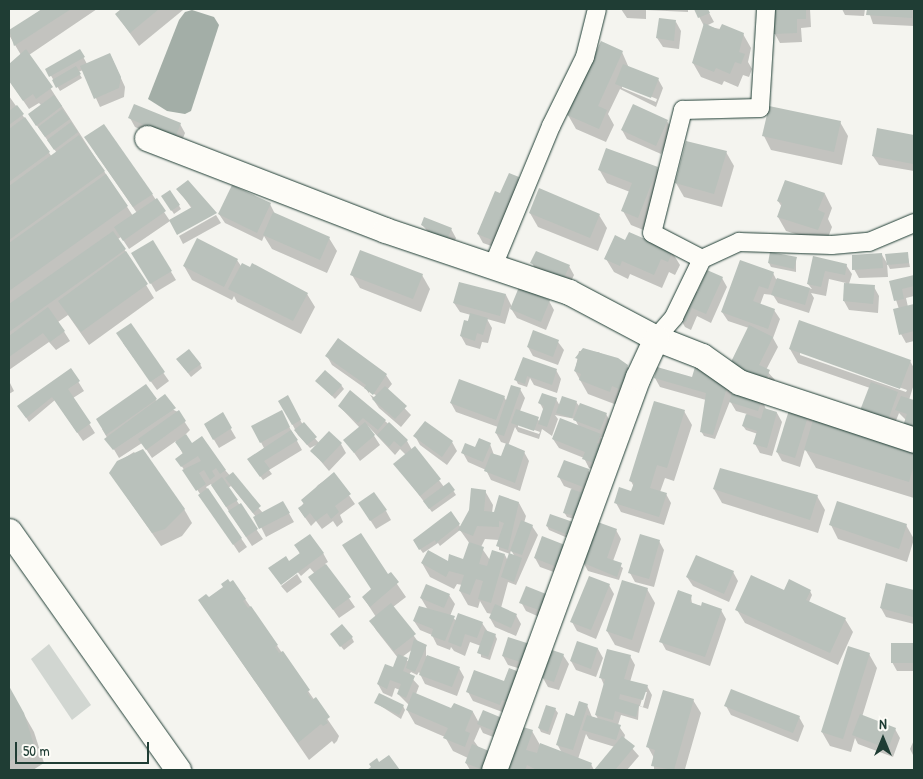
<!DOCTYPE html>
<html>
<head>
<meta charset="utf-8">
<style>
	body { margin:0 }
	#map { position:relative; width:923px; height:779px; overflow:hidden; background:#f4f4ef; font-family:"Patrick Hand",sans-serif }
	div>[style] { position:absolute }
	.green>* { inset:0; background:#d1d6d1 }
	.water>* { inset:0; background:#a3aea7 }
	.shadow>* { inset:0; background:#0003 }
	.building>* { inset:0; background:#b9c1bb }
	.roads { filter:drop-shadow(0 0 1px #1f3d34) drop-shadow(0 0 1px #1f3d34) }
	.street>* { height:18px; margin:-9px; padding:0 9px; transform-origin:9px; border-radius:9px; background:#fdfcf7 }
	.secondary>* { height:25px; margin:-12.5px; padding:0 12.5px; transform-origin:12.5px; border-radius:12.5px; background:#fdfcf7 }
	span { translate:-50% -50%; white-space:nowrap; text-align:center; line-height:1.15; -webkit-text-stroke:4.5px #fdfcf7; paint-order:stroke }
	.frame { position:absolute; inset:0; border:10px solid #1f3d34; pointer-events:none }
	.north { position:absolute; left:858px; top:714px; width:50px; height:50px; -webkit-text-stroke:4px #fdfcf7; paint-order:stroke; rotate:0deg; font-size:14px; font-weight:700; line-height:20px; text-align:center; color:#1f3d34 }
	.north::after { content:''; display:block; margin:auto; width:18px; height:22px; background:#1f3d34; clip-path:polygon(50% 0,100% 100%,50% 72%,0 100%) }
	.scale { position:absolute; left:15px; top:742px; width:134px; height:22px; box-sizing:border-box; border:2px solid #1f3d34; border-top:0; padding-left:6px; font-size:15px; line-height:18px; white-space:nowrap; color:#1f3d34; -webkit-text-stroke:4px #fdfcf7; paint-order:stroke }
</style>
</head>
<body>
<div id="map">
	<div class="green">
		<div style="clip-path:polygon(49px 644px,91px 705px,72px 720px,31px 659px)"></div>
	</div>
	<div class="water">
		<div style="clip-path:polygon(192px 10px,214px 17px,219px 25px,191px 111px,185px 114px,167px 111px,148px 99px,179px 20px,185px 12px)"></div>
	</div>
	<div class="shadow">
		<div style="clip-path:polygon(42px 9px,97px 9px,29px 55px,133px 216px,137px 213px,94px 151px,152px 194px,170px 221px,129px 249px,121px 237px,118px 239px,154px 298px,89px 345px,68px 315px,58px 322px,70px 341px,56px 350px,49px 342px,9px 370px,9px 96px,52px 157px,57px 153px,29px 115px,42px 106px,39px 103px,29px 109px,9px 80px,9px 65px,21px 55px,9px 35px,9px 28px,11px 31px)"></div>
		<div style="clip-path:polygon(123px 9px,182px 9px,183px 10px,139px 46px,116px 14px)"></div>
		<div style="clip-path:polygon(621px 9px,688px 9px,688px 12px,646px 10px,646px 19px,627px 18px)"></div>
		<div style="clip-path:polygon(695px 9px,707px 9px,714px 22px,706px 26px,743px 34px,751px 48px,748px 62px,752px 69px,749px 77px,743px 75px,738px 87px,724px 81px,722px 85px,701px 77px,693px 63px,704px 26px)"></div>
		<div style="clip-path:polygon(774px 9px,810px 9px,811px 27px,801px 28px,802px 42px,780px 43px,775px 34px)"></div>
		<div style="clip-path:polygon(842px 9px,865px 9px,864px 16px,845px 15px)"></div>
		<div style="clip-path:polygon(868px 9px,914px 9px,914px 26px,873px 24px)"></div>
		<div style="clip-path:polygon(676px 22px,681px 31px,679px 49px,663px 47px,657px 38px)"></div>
		<div style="clip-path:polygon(80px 51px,87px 64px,110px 54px,125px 87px,124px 97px,100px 107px,83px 70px,78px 72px,82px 78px,60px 91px,47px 69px)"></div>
		<div style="clip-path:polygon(evenodd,622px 52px,629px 68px,658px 79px,663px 88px,656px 107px,620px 89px,608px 114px,614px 125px,606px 142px,576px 129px,568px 115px,622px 52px,622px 85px,657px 99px,656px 102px,622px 88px,622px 85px)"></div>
		<div style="clip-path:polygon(130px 118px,180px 124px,185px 133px,180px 146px,135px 127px)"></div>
		<div style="clip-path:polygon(667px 121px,672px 130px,661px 154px,627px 139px,622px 130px)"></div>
		<div style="clip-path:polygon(840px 122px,848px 136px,842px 165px,771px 150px,764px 136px)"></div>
		<div style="clip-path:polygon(878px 130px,914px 136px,914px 171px,879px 165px,873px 156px)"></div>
		<div style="clip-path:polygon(726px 152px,734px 166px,722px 207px,684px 197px,676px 183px)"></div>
		<div style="clip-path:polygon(657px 168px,665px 182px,646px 231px,631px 225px,623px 211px,630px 192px,607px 183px,599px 169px)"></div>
		<div style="clip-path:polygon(518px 178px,520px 182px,497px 248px,483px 243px,478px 234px)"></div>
		<div style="clip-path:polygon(178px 189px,215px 213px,192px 209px)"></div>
		<div style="clip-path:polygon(170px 191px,181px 209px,174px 214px,165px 200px)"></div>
		<div style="clip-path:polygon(825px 194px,832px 208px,828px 219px,832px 227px,826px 243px,786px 231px,778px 217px,782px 207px,778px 201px)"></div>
		<div style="clip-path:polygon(270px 204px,275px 214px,329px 238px,337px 251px,327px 273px,272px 249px,264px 236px,262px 241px,225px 223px,219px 214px)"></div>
		<div style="clip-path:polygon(530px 213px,599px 215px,607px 228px,598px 251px,538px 227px)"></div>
		<div style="clip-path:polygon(216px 215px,221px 223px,183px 244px,179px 236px)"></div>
		<div style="clip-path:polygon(422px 225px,451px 229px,456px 238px,449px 254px)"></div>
		<div style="clip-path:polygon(153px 242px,176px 280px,156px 292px,133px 253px)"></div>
		<div style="clip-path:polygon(626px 242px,672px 252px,680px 265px,675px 275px,669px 272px,662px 288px,630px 274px,628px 279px,614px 272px,606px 259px)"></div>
		<div style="clip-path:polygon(907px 253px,910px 267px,890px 269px,888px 265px)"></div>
		<div style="clip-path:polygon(882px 255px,887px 263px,888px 277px,859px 278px,854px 269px)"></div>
		<div style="clip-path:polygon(796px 258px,796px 272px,771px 267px,769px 263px)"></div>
		<div style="clip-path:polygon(814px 258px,846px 265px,852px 274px,849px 284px,874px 287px,879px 296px,878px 313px,849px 310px,844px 301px,846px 283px,829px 279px,826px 296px,811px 293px,814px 298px,809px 313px,778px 303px,773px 295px,764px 294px,760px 305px,774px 310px,780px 319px,773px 338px,778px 347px,766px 370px,775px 380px,769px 391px,763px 388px,770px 375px,761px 387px,749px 328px,728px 321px,722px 312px,773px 273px,776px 279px,812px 289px,808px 284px)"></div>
		<div style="clip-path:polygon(237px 260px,241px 266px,307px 294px,315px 307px,301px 334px,237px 302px,234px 296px,232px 300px,192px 280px,184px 266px)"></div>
		<div style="clip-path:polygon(532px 263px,569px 266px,574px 275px,569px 286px,537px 272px)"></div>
		<div style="clip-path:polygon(352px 275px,422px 275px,430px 289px,421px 312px,360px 288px)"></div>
		<div style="clip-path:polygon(914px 277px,914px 296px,906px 298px,908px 307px,914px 305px,914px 341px,906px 343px,901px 334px,899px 309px,890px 282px)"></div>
		<div style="clip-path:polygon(722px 278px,727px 287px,711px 323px,697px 316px,691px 330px,685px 327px,680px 318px,698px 294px)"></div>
		<div style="clip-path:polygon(506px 295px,512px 307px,549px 301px,554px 310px,546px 330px,517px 318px,510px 307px,505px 324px,487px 319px,492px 328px,488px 343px,482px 342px,480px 349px,466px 345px,461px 336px,471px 315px,460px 312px,454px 303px)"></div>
		<div style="clip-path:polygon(130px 325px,169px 381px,157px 390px,123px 343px)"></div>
		<div style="clip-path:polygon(evenodd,338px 340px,386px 375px,392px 384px,387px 390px,411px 415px,401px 427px,379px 408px,366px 389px,332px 365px,327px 356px,338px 340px,369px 391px,379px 397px,377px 399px,369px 394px,369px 391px)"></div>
		<div style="clip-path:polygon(558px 342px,564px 350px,558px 365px,533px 356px,528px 347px)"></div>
		<div style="clip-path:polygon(evenodd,790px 349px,910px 361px,914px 368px,914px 384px,909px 400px,914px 402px,914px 440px,906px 420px,899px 413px,892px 431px,870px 388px,798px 363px,790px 349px,800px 352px,907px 390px,906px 392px,800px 355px,800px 352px)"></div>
		<div style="clip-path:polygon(579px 351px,598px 352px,627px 366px,630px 370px,617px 405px,588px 394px,575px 371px)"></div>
		<div style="clip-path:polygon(523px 359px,556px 370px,561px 379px,557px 393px,534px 385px,530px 378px,527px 387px,518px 384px,516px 380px)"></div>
		<div style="clip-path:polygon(180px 363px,200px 364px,202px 368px,191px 377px)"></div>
		<div style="clip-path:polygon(658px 368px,762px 398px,766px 410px,777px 413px,782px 422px,772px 456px,760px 453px,755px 444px,758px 434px,746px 430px,743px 426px,747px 414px,736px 411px,730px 401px,715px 439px,704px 436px,701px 431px,706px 400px,660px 387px,655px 378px)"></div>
		<div style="clip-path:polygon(71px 370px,84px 391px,73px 398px,95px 433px,83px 441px,55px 400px,29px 422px,21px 410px)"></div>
		<div style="clip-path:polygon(9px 381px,14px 391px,9px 394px)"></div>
		<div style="clip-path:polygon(317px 381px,341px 385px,344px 389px,335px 399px)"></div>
		<div style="clip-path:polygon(146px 386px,157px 402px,178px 412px,190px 430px,185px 435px,191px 444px,225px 470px,263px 513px,283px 503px,294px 522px,266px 537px,256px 517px,231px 486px,228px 488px,263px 539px,252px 546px,211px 484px,206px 487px,247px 547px,239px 553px,177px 459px,183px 454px,176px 441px,152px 458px,142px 443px,119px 458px,102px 429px)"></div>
		<div style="clip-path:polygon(evenodd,520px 389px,525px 398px,520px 411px,540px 421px,544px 411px,540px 403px,556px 399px,560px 406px,576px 402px,580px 407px,606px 414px,611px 423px,605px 438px,601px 437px,605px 444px,599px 471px,589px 468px,584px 458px,559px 448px,553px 439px,579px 427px,575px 419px,555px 415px,558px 419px,552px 436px,542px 429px,539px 439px,518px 432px,515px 427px,508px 446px,524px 452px,529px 461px,520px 491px,491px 480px,486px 470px,468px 462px,463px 453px,490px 444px,494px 455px,502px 458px,507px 444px,501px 442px,496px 433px,498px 427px,456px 412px,451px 403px,504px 397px,507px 402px,520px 389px,518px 424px,540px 432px,539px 434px,518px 427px,518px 424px)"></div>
		<div style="clip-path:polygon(287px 397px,303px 425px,319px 443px,341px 444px,346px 453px,329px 471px,312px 451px,318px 444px,310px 448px,298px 435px,280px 401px)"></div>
		<div style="clip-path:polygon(339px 406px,385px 421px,407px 441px,412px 450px,415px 448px,444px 487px,449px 484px,456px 495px,432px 512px,395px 464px,406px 455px,400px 449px,395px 455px,367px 425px,380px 445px,360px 461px,345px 440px,360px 428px)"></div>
		<div style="clip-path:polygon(684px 411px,692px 425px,674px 481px,665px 478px,660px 492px,666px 494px,671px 503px,664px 525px,621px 512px,616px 503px,632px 493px,634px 487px,631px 481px)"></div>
		<div style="clip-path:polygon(222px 414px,236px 438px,219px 448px,205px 425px)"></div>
		<div style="clip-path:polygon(809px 414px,814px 423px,914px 451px,914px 498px,816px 468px,805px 449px,800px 467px,782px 461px,777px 452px)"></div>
		<div style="clip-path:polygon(286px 421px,302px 450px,269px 470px,272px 474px,263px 480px,251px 463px,264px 448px,253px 427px)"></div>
		<div style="clip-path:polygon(415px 436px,452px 442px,457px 451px,447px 465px,420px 445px)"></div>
		<div style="clip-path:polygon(134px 452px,184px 509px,192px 523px,182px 536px,161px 546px,110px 473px,118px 462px)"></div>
		<div style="clip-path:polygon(588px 470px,594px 479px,578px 520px,567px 517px,564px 512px,572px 489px,564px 486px,559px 477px)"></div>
		<div style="clip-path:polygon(334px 474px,355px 504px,340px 515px,343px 522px,337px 527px,333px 521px,322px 529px,316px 521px,311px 526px,299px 509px,318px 485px)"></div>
		<div style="clip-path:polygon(714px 489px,817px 496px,825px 510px,818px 533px,722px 503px)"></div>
		<div style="clip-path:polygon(evenodd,485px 491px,493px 505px,492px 513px,519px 503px,526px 516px,524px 523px,532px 526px,538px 535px,516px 585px,508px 582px,501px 608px,516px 615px,521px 624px,516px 636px,495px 627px,490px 618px,492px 614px,487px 613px,480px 601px,478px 608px,468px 605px,460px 591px,462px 585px,457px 584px,454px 589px,430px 577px,422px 563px,464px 560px,470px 544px,460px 530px,440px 546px,438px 543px,423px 553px,414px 541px,451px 513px,461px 528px,485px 491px,485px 539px,499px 540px,499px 550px,510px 554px,511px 550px,515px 557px,508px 561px,505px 555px,490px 560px,481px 547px,485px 539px)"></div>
		<div style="clip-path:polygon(386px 511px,391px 520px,376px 529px,365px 512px)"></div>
		<div style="clip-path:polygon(551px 515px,570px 539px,549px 530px,547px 526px)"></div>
		<div style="clip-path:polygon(831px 525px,906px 525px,914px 539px,907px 562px,838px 539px)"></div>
		<div style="clip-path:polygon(616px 530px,621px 539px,613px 561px,623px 568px,619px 580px,588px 571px,583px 562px)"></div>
		<div style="clip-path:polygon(543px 538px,562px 575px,540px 567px,535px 558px)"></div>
		<div style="clip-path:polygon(659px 541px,664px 550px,654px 587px,635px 582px,630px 573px)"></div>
		<div style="clip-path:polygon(296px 546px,323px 553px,328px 562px,325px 564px,355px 607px,339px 618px,310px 577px,315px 574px,310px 568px,301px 576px,289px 562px,300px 554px)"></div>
		<div style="clip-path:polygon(733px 572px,738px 581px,729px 602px,693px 586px,687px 577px)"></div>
		<div style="clip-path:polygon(297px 574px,302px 582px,287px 593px,281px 586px)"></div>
		<div style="clip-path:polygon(evenodd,390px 574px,406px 597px,393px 607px,419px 643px,426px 646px,426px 656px,459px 668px,464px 677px,457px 696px,425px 684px,419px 672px,417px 675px,411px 672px,409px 675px,419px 686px,416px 694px,452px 710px,455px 704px,473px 712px,479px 723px,483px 712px,506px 742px,483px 733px,480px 727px,474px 741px,495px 770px,470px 770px,466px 763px,468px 758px,453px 751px,445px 737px,415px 724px,407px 710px,409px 705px,398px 694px,400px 690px,395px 688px,392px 697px,383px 693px,378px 684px,394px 668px,398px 658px,376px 630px,371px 621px,376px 617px,363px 597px,390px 574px,413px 649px,409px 662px,402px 657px,413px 649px)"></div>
		<div style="clip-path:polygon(609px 585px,614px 594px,596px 639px,577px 631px,572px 622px)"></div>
		<div style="clip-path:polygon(887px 585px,914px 592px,914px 624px,886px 617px,881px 608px)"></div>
		<div style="clip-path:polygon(647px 589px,655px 603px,639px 653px,615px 645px,607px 631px)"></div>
		<div style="clip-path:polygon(810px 591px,812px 595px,809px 602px,845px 619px,853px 632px,838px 665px,745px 623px,737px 610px,787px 592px)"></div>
		<div style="clip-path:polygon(449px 595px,455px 604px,450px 616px,457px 621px,482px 623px,488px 632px,495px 635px,497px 639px,490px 660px,481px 657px,481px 646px,470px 642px,465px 656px,454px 651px,451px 647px,450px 650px,437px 645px,432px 635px,420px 630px,414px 621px,428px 610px,421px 598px)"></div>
		<div style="clip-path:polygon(545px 595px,544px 619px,526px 611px,521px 602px)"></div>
		<div style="clip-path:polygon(691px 596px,692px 604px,721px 610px,726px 619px,710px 666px,666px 650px,661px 641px)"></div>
		<div style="clip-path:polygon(245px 599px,339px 736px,337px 741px,334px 744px,332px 741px,309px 760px,199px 600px)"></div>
		<div style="clip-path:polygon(334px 638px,352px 638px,354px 642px,344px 650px)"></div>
		<div style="clip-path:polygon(509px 639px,531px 672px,508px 665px,503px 656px)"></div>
		<div style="clip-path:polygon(577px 643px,598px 649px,603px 658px,596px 677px,576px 670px,571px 661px)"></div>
		<div style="clip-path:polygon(892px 645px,914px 645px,914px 671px,897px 671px,892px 662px)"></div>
		<div style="clip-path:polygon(869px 654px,877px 668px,862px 717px,895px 729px,900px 738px,893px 757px,858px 744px,855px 738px,851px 752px,830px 746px,822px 732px)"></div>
		<div style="clip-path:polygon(563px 655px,569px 664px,559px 690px,548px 687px,543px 678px)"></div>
		<div style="clip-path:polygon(evenodd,630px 656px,635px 665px,630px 682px,647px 686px,652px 695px,648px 709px,639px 706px,638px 720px,621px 715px,618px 725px,625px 735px,624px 739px,639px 756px,627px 770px,596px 770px,615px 747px,589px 739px,586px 734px,578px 759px,591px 764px,594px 770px,508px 770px,524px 728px,532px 731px,540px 745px,562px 753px,557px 744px,575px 717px,587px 705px,592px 717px,598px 719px,596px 715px,604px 685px,601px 678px,630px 656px,644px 692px,647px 692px,643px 707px,640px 706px,644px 692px)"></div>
		<div style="clip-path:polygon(505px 683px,508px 709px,505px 713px,473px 701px,468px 692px)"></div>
		<div style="clip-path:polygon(9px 688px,34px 732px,44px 763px,33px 770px,9px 770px)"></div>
		<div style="clip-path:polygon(693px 700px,701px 713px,685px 769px,654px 770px,654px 758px,648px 747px)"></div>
		<div style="clip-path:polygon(376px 703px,403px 706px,405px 710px,401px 719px)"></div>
		<div style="clip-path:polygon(726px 706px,799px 717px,804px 726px,798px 742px,731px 715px)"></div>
		<div style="clip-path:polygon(555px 709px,558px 713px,550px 735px,541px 732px,539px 728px)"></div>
		<div style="clip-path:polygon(914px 740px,914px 757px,910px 749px)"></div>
	</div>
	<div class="building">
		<div style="clip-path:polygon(42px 9px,71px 9px,14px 46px,9px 30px)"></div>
		<div style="clip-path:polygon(121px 9px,159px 9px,130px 33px,115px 14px)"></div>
		<div style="clip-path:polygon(694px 9px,708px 9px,710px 13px,698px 18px)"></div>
		<div style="clip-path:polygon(773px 9px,806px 9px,806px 19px,797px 19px,797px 33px,774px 34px)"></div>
		<div style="clip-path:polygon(867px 9px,912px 9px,912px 18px,866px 15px)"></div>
		<div style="clip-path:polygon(659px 18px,676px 20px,674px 41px,656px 38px)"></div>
		<div style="clip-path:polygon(704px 23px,719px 30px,722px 24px,744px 33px,739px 52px,745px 54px,741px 64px,735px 62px,730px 74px,716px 68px,714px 72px,692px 63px)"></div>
		<div style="clip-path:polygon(601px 41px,623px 51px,598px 106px,607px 110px,599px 129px,567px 115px)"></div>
		<div style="clip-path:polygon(26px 49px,53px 87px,36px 99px,33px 94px,23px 101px,9px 81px,9px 64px)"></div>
		<div style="clip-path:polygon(80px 49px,85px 57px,49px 77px,45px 69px)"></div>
		<div style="clip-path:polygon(110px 53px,121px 77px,119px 88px,94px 99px,80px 66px)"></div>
		<div style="clip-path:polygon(623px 64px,659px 78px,651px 98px,615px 84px)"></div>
		<div style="clip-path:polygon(76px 66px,81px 74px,56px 88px,52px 80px)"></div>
		<div style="clip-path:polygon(54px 95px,62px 106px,36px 126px,28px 114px)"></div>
		<div style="clip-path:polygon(134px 104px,181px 123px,175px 138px,128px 118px)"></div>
		<div style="clip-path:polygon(633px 104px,668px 120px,656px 146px,621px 130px)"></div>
		<div style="clip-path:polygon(17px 105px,24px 114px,9px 125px,9px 111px)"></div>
		<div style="clip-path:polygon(769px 106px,841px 121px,834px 152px,762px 136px)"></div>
		<div style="clip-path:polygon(62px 109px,70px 119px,45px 137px,38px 127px)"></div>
		<div style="clip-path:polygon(25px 117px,50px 152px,9px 182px,9px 129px)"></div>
		<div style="clip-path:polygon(71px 122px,78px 132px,54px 150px,47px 140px)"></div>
		<div style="clip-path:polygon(104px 124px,153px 194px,133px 207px,84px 137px)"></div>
		<div style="clip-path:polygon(877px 128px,914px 135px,913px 164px,872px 156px)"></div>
		<div style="clip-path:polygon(79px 135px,105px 171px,9px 240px,9px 186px)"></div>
		<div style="clip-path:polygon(686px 141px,727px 151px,714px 194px,675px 183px)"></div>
		<div style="clip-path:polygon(606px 148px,658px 167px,638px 218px,621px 211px,632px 183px,598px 170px)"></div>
		<div style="clip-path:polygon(509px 173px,519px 177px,492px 240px,477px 234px,495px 191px,500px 193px)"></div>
		<div style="clip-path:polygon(106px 174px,128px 206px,9px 291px,9px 243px)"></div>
		<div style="clip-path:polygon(188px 180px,217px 213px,177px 235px,169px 220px,192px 207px,176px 189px)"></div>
		<div style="clip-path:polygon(785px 180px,825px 193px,818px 210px,825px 213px,818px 230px,777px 217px,782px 203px,777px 201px)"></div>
		<div style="clip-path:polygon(232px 185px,271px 203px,257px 233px,218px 214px)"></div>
		<div style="clip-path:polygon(539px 188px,600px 214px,590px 238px,529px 213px)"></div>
		<div style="clip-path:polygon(170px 190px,180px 205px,171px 211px,161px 196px)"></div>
		<div style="clip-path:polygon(157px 198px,166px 211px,123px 241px,114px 227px)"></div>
		<div style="clip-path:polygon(273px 212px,330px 237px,320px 260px,263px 235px)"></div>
		<div style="clip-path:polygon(424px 217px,452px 228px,444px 246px,426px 238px,429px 229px,421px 225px)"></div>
		<div style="clip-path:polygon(113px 231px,126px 249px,9px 332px,9px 304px)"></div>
		<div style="clip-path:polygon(629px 232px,673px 251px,668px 262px,661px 259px,654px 275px,622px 261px,620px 266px,604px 259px,615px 235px,625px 240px)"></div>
		<div style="clip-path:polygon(197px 238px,238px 259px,224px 287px,183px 266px)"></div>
		<div style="clip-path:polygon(153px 240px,172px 271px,150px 284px,131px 253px)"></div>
		<div style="clip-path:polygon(360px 250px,423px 274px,413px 299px,350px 275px)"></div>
		<div style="clip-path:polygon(126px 251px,148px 284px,81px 332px,58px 301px)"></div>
		<div style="clip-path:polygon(536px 251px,570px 265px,564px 278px,530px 263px)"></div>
		<div style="clip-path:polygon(770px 252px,797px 257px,794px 269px,768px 263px)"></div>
		<div style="clip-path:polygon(908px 252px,909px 263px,887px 265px,885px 254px)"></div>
		<div style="clip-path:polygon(882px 253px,883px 268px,852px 270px,852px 255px)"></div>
		<div style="clip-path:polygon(813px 256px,847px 264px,845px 275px,825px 271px,821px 287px,807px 284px)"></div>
		<div style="clip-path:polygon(740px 260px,774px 272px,768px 289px,759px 286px,753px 301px,775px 309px,768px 329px,721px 312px)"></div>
		<div style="clip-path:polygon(242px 263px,250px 267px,252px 263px,308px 293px,293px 321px,228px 289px)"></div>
		<div style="clip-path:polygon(707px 270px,723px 277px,706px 314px,692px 308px,686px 322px,678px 318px,691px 289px,697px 292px)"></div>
		<div style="clip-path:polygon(914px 275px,914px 286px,902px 289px,904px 299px,894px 301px,889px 281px)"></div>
		<div style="clip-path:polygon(777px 278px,810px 288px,805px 305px,771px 295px)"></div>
		<div style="clip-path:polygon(459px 282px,506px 294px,500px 316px,453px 303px)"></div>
		<div style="clip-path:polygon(844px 283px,875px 285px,873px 304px,843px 301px)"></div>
		<div style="clip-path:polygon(519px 287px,550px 300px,541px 322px,510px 309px)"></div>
		<div style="clip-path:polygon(914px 304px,914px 331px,899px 335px,893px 309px)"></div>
		<div style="clip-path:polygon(48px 307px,65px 331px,50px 342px,43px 333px,9px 357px,9px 336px)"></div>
		<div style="clip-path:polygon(470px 313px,488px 318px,483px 335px,477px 333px,475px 341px,460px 336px,464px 320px,468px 321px)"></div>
		<div style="clip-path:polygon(799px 320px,911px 360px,900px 389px,789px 349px)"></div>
		<div style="clip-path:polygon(131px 323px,165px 372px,150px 382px,116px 333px)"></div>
		<div style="clip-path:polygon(749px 325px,773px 337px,759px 365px,770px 370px,764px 383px,729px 366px)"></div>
		<div style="clip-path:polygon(533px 330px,559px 340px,553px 357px,527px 347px)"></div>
		<div style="clip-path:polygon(338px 338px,387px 374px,373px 395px,364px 388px,366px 385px,325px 356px)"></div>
		<div style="clip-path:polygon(583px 348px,618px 358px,628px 365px,627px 368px,631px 370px,619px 389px,612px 386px,610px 392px,579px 380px,581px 374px,574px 371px,578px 359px,575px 358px)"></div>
		<div style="clip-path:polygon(189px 349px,201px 364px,188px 373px,176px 359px)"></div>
		<div style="clip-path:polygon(523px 357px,557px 369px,552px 385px,527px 376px,525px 384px,514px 380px)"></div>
		<div style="clip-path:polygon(657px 367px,692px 377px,695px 367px,730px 377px,713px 435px,700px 432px,706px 393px,654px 378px)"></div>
		<div style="clip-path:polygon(71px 368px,80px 381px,68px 389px,91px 423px,77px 433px,52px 397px,26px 418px,17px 406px)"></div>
		<div style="clip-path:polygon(325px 370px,342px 385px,332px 396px,315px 381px)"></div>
		<div style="clip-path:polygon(459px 379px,505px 396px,496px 420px,450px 403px)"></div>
		<div style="clip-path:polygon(871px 382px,898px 392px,887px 423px,859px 413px)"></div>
		<div style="clip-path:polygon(146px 384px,157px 399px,106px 435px,96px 419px)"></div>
		<div style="clip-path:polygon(511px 385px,521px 388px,504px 436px,495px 433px)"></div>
		<div style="clip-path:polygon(385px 386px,407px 406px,395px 419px,372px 399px)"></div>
		<div style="clip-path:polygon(734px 388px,763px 397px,758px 411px,729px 402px)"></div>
		<div style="clip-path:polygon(350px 390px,386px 420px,378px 430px,363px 418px,358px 423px,338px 406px)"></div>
		<div style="clip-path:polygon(542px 393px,557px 398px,547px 427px,538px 424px,544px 406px,538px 403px)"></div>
		<div style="clip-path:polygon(165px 394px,176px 408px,113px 450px,104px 439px)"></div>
		<div style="clip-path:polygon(288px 395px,301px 420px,292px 425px,278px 401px)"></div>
		<div style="clip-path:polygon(562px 396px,577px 401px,572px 418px,556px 413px)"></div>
		<div style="clip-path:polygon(901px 396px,914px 400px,914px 434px,902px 429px,907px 414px,895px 410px)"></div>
		<div style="clip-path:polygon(654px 401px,685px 410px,667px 468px,657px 465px,650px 488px,667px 493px,659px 517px,614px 503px,619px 487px,631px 491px,634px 483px,629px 481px)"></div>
		<div style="clip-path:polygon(580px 403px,607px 413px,600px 430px,573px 420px)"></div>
		<div style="clip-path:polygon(790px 407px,809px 413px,795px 458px,776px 452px)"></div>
		<div style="clip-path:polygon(764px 408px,777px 412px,767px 448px,753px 444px,757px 431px,742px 426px,746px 414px,761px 419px)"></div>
		<div style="clip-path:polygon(516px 409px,539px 417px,534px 431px,511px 423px)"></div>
		<div style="clip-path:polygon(179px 410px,186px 421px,146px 450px,138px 439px)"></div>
		<div style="clip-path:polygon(282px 410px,290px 427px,260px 443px,251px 426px)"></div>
		<div style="clip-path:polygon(223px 412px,232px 428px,213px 440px,204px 424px)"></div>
		<div style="clip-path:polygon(814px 417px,914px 448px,914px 465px,909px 482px,804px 450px)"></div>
		<div style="clip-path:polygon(560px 418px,601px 434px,597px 443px,601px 444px,594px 463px,582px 459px,585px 452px,552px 439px)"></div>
		<div style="clip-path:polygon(425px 421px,453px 441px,442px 457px,413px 436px)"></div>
		<div style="clip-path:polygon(304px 422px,317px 437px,307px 445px,294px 430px)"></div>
		<div style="clip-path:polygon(365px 422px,375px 435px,354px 453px,343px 440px)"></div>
		<div style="clip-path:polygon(389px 422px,408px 440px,401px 447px,394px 441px,389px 447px,377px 435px)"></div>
		<div style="clip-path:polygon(291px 430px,298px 440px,264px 461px,270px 469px,260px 477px,247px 459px)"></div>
		<div style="clip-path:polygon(329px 431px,342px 443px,323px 463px,310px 451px)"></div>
		<div style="clip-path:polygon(186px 434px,192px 443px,202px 436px,226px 470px,220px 474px,216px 468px,212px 471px,215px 476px,210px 480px,204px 470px,199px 473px,206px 484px,196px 491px,182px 470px,201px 461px,198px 456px,181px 467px,175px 459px,183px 453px,175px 442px)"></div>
		<div style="clip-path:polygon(479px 438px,491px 443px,483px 462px,461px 453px,465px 443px,475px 447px)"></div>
		<div style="clip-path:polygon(506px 443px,525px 451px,515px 483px,484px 471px,491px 453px,501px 456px)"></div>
		<div style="clip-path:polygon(415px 446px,441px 479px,420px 496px,393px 464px)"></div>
		<div style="clip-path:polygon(143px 449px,185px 509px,165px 529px,152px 533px,109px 473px,117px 461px)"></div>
		<div style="clip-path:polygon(564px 460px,589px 469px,583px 487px,557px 477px)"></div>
		<div style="clip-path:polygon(720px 468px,818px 495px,810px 520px,713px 489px)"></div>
		<div style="clip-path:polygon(233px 472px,261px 506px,253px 513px,225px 478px)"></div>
		<div style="clip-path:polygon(334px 472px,351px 494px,335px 506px,339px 512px,331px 519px,327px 513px,316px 521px,310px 513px,305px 518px,298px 508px,304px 504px,301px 500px)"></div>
		<div style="clip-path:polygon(222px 477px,238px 500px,226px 507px,211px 485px)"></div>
		<div style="clip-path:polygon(449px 482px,455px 490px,429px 509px,423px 501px)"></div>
		<div style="clip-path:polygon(208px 488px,242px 538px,233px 545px,198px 495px)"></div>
		<div style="clip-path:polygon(471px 488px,486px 490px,484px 511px,494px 512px,499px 495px,519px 502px,508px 550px,496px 546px,504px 523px,499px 521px,499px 527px,477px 526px,473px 536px,458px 530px,469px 510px)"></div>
		<div style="clip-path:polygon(571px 489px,583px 493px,575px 516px,563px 513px)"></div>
		<div style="clip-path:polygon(374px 492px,387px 510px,370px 521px,358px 503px)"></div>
		<div style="clip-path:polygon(283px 501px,290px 513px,259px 529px,253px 517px)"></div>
		<div style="clip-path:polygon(837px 501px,907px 524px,899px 549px,829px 525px)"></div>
		<div style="clip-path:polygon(241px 503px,258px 529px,246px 537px,228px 511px)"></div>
		<div style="clip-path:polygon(451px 511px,460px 524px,436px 543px,435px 540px,419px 550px,413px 540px)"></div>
		<div style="clip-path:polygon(550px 514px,573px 522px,568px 535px,546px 526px)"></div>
		<div style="clip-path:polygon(521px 520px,533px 525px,522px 555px,510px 551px)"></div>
		<div style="clip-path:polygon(595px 521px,617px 529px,607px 558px,622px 563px,617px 577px,581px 562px)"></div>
		<div style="clip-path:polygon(361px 533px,388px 574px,391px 572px,399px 582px,370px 607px,362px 597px,371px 589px,342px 545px)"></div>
		<div style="clip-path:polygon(310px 534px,324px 553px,281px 585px,268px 568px,286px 556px,289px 561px,300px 553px,294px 545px)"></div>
		<div style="clip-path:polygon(640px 534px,660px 540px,649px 579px,628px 573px)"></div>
		<div style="clip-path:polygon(542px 536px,565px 545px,557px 567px,534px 558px)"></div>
		<div style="clip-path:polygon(469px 542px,484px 547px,479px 564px,487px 566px,492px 550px,505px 554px,491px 603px,478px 599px,483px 581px,476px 579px,470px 595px,459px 591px,464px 575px,449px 571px,446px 577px,421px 563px,428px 550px,448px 561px,449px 554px,463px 559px)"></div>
		<div style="clip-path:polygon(509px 553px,522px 558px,514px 582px,501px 577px)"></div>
		<div style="clip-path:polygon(696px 555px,734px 571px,724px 594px,686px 577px)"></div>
		<div style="clip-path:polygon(326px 564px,351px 597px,333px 610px,308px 577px)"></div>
		<div style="clip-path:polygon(751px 575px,784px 590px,789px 579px,811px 590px,806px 600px,846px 618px,830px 653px,735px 610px)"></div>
		<div style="clip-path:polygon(589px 576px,610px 584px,591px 630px,570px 622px)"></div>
		<div style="clip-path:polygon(228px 579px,230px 582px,233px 580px,246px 599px,243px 601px,248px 608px,251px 606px,278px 645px,275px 647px,279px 653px,283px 651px,310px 690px,307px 692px,312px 700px,316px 697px,330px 717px,326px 720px,328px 723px,323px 726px,321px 724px,298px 743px,198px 600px,206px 594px,209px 597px,223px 587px,221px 584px)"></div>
		<div style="clip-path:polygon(622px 580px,648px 588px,632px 640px,606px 631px)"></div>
		<div style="clip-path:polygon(886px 583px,914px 590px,913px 617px,880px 608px)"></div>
		<div style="clip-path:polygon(426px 584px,450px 594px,444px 608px,420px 598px)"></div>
		<div style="clip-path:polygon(526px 586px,546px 594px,539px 610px,519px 603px)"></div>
		<div style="clip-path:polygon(678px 590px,692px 595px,690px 602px,701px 606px,702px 602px,722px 609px,705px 657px,659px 642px)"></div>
		<div style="clip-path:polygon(391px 603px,416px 634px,394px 651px,369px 621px)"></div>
		<div style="clip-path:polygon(495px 604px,517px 614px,511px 628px,489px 618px)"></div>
		<div style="clip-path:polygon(419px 606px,455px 616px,445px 641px,431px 636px,433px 629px,413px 621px)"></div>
		<div style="clip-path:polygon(458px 613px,483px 622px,477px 638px,465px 634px,461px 647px,448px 642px)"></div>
		<div style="clip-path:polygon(342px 624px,353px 637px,340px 647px,330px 634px)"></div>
		<div style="clip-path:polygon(485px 630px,496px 634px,488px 657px,477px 653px)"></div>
		<div style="clip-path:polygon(508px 637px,533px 645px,527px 664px,502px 656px)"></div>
		<div style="clip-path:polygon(414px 639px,427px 645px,415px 672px,406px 668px)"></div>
		<div style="clip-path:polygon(577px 641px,598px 648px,591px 669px,570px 661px)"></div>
		<div style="clip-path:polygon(891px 643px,914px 643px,914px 663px,891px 663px)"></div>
		<div style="clip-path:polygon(848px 646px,870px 653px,843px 739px,821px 732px)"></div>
		<div style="clip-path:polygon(607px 649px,631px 655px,624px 679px,648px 685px,643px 700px,620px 694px,619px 699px,639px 705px,636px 717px,615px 711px,613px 720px,595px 715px,605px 679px,599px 678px)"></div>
		<div style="clip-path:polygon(552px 650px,564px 654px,554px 682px,542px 678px)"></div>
		<div style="clip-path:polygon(398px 654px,408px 658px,403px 671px,415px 676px,406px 698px,397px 694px,401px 684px,390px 680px,387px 689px,377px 684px,385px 664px,393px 667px)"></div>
		<div style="clip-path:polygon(427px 655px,460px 667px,452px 687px,419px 675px)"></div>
		<div style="clip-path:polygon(509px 668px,522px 673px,511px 703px,502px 700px,500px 705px,466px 692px,474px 670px,504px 681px)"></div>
		<div style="clip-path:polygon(9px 686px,24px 713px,34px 745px,9px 762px)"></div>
		<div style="clip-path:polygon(731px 689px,800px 716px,793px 733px,724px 706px)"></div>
		<div style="clip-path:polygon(663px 690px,694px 699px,674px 770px,651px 766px,655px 750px,646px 747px)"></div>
		<div style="clip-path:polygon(413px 692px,451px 708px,454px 703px,473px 711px,465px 731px,470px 733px,465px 747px,443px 738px,448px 728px,406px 710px)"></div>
		<div style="clip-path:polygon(379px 693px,404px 705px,399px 715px,374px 703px)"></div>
		<div style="clip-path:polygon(579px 701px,588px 704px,573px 750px,556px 745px,566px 713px,574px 716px)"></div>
		<div style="clip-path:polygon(546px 705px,556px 708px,548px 732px,538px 728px)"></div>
		<div style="clip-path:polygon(483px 710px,507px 720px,501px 734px,477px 724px)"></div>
		<div style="clip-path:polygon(860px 714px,896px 728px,888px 749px,852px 735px)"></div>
		<div style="clip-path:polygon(587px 715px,621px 725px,616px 740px,582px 730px)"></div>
		<div style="clip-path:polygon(523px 727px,533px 730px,526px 750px,537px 753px,540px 743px,592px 763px,589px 770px,537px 770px,527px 765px,525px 770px,507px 770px)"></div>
		<div style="clip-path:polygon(622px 736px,635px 746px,615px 770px,594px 770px)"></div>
		<div style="clip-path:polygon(472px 744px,494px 753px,484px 770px,465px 763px)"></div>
		<div style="clip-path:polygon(389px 755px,400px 770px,367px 770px,371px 767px,369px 764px,377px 758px,379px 762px)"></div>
	</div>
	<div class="roads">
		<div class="street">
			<div style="left:702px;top:259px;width:41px;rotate:-24.7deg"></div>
			<div style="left:739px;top:242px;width:93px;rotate:1.8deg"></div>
			<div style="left:832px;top:245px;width:37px;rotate:-5deg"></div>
			<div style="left:869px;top:242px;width:49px;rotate:-22.9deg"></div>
			<div style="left:493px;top:266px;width:152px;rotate:-67.5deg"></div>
			<div style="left:551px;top:126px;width:77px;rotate:-63.8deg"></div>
			<div style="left:585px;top:57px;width:49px;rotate:-76deg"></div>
			<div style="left:656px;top:338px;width:28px;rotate:-49deg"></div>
			<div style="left:674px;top:317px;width:64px;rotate:-64.2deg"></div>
			<div style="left:702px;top:259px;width:56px;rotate:-152.5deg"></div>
			<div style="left:652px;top:233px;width:127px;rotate:-75.9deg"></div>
			<div style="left:683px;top:110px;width:77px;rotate:-1.5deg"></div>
			<div style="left:760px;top:108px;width:99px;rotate:-86.5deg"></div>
		</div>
		<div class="secondary">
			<div style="left:147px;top:138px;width:255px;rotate:21.1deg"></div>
			<div style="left:385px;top:230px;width:194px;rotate:18.6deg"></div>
			<div style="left:569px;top:292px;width:98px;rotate:27.9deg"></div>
			<div style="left:656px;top:338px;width:49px;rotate:21.4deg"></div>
			<div style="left:702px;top:356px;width:45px;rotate:35.1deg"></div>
			<div style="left:739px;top:382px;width:184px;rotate:18.3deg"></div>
			<div style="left:9px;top:531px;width:293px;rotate:54.7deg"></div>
			<div style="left:494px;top:770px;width:419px;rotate:-69.9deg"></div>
			<div style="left:638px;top:377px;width:43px;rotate:-65.2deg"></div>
		</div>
	</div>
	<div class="frame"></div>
	<div class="north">N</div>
	<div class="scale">50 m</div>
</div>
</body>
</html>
